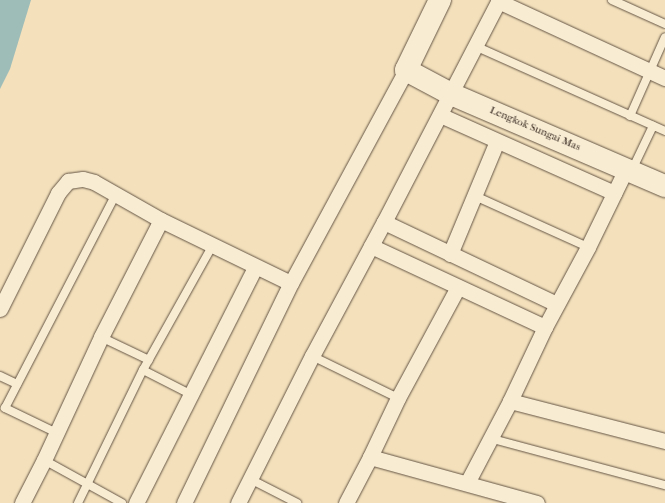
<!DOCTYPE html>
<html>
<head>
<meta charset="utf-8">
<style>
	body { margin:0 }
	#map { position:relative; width:665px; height:503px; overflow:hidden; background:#f4e1bc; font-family:"IM FELL French Canon",serif }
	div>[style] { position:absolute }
	.water>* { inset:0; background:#9ebcb8 }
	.roads { filter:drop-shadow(0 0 1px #655545) drop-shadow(0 0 1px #655545) }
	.lane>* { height:8px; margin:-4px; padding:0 4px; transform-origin:4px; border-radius:4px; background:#f8ecd3 }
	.street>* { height:15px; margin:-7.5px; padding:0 7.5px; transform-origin:7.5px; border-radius:7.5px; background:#f8ecd3 }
	.secondary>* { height:22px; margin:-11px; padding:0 11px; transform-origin:11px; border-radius:11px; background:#f8ecd3 }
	span { translate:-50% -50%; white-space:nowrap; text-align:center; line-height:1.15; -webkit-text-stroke:3px #f8ecd3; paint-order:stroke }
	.street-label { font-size:11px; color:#35261d }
</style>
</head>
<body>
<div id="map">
	<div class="water">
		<div style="clip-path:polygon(0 0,31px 0,10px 69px,0 89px)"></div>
	</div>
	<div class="roads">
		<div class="lane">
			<div style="left:612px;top:0;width:58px;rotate:24.4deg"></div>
			<div style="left:475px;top:46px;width:208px;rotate:24.1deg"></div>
			<div style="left:630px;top:116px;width:86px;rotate:-66.1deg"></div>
			<div style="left:632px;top:170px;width:49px;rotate:-64.5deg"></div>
			<div style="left:475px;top:196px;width:124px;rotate:24.3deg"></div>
			<div style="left:101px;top:337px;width:53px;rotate:25.6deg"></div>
			<div style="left:312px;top:356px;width:96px;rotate:26deg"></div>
			<div style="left:143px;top:370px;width:55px;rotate:27deg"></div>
			<div style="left:0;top:376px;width:19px;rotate:25deg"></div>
			<div style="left:57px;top:433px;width:58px;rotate:-154.3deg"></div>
			<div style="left:5px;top:408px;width:241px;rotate:-62.6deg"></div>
			<div style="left:489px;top:438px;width:182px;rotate:15deg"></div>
			<div style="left:44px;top:460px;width:89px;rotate:28.9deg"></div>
			<div style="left:250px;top:479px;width:53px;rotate:27.1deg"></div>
			<div style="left:78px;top:503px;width:148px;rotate:-64deg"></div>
			<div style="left:143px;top:370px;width:143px;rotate:-60.8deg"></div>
		</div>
		<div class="street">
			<div style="left:498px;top:1px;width:184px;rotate:24.8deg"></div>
			<div style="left:440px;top:115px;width:191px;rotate:24.1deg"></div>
			<div style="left:384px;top:222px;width:191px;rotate:25.4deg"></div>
			<div style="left:371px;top:246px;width:192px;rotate:25deg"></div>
			<div style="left:450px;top:254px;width:122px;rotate:-67.4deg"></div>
			<div style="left:0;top:309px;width:130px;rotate:-63.4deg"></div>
			<div style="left:58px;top:193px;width:16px;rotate:-50deg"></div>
			<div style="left:68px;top:181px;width:15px;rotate:-8deg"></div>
			<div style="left:83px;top:179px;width:11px;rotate:15deg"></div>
			<div style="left:94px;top:182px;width:77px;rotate:29.6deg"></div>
			<div style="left:510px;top:401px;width:160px;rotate:14.5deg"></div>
			<div style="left:370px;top:457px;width:173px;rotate:15.4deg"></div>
			<div style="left:467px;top:483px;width:93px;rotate:-62.3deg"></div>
			<div style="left:510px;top:401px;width:82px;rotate:-64.7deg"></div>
			<div style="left:545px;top:327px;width:91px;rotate:-61.7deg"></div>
			<div style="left:588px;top:247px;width:87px;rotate:-64deg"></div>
			<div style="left:22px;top:503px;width:48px;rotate:-62.9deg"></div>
			<div style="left:44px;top:460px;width:136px;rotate:-65.1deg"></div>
			<div style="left:101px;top:337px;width:131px;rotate:-62.9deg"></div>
			<div style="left:161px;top:220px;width:144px;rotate:25.9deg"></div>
			<div style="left:136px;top:503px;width:264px;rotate:-63.2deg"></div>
			<div style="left:184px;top:503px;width:245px;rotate:-64.1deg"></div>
			<div style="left:291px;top:283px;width:242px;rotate:-61.6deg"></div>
			<div style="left:238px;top:503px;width:165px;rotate:-63.3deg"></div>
			<div style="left:312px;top:356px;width:152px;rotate:-61.8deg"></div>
			<div style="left:384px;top:222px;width:250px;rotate:-62.6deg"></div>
			<div style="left:346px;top:503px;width:52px;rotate:-62.4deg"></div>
			<div style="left:370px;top:457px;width:65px;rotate:-64.6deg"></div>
			<div style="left:398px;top:398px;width:126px;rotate:-61.6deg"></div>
		</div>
		<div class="secondary">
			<div style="left:440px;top:0;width:78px;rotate:115.9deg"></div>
			<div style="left:406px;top:70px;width:51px;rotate:28.1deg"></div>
			<div style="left:451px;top:94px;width:233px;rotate:23.3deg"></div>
		</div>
	</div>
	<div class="street-label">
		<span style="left:535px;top:129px;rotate:23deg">Lengkok Sungai Mas</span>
	</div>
</div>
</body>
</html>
